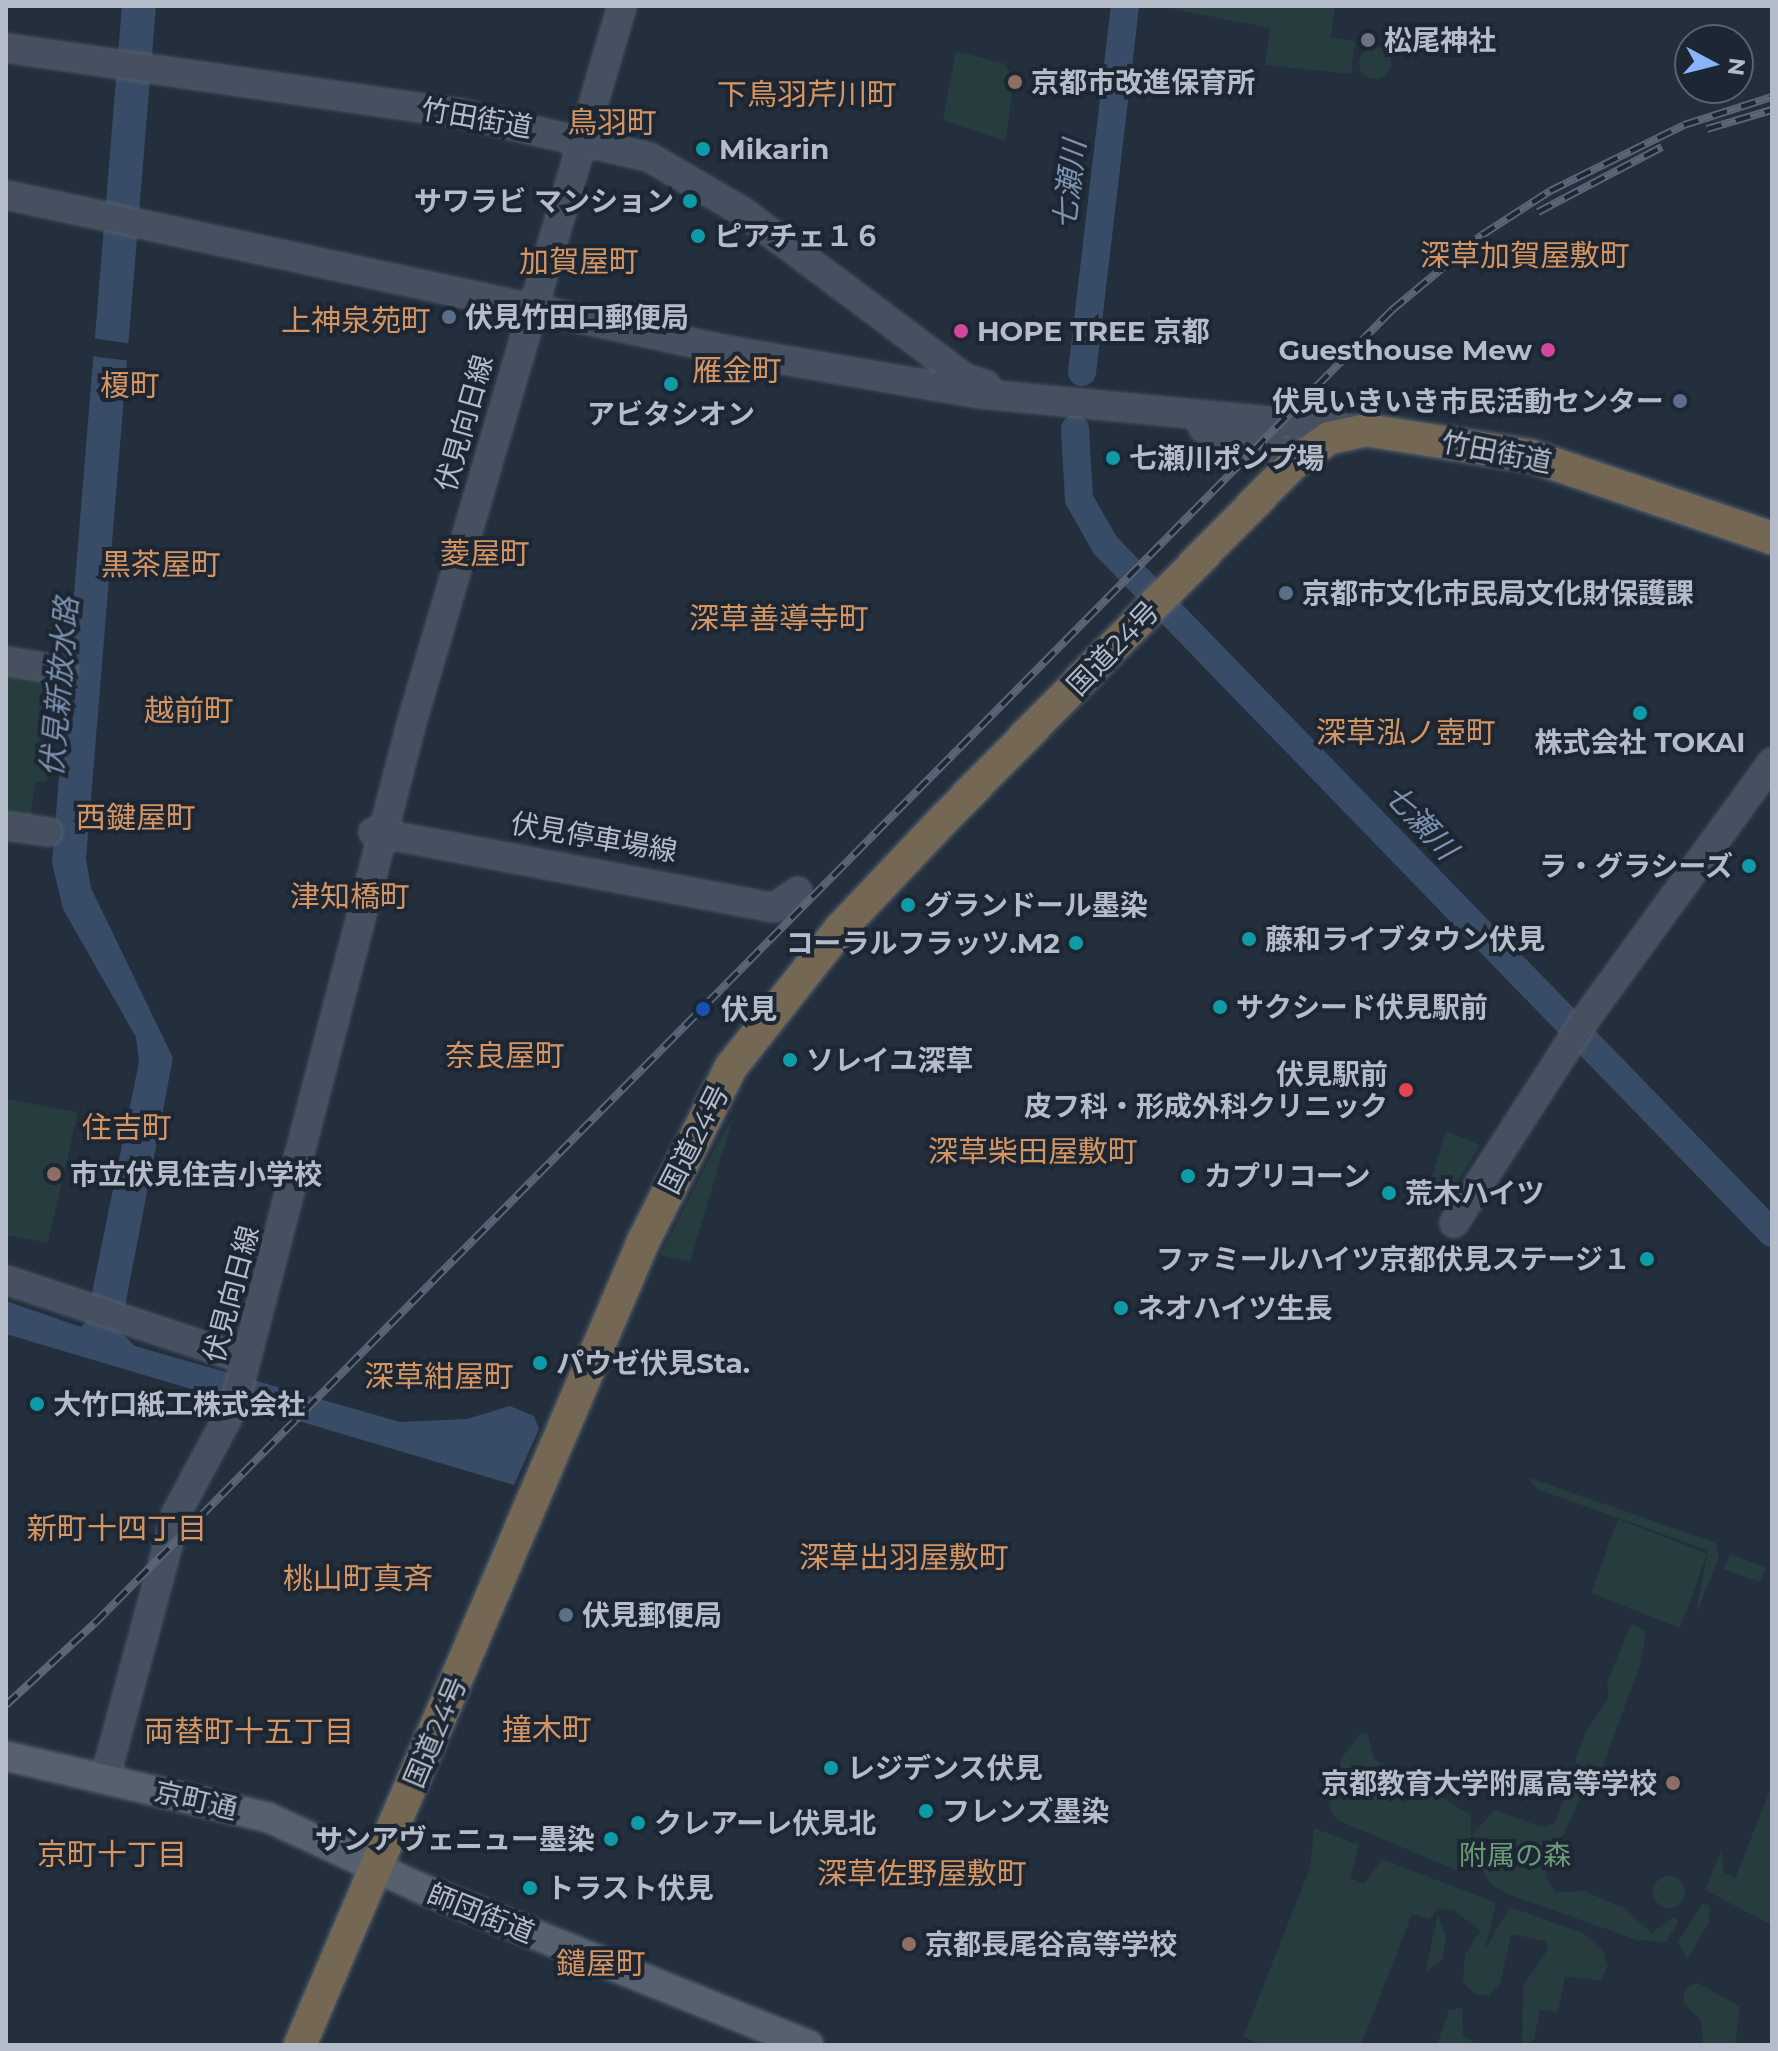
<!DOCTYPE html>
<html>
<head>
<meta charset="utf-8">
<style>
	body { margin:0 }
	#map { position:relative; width:1778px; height:2051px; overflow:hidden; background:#242f3e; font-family:Montserrat,"Noto Sans JP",sans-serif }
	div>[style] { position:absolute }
	.green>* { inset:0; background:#263c3f }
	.round { border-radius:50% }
	.water>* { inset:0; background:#394c67 }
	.pier>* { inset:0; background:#242f3e }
	.river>* { height:28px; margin:-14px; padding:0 14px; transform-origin:14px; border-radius:14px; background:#394c67 }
	.roads { filter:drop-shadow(0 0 2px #565f6c) drop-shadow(0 0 2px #565f6c) }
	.secondary>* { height:26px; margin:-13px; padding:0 13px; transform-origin:13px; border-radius:13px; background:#465061 }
	.primary>* { height:28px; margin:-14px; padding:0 14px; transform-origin:14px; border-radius:14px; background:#56606e }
	.highway>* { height:32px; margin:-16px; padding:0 16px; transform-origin:16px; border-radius:16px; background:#746855 }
	.rail>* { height:8px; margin-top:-4px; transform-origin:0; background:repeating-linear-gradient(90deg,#1d2633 0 15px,#5a6575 0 30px); box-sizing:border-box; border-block:2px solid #5a6575 }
	.dots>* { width:22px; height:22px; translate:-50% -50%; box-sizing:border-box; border:4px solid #1d2633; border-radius:50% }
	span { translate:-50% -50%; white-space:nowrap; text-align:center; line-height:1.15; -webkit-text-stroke:8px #1d2633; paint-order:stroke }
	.poi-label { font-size:28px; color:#b4bcc9; font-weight:700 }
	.left { translate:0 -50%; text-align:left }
	.right { translate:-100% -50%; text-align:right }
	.street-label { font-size:28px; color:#b4bcc9 }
	.park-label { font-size:28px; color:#6b9a76 }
	.neighbourhood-label { font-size:30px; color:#d59563 }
	.water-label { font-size:30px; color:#7c92b1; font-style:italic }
	.frame { position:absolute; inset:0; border:8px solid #b4bcc9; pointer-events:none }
	.north { position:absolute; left:1674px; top:24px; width:80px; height:80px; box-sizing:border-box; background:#1d2633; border:2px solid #59626f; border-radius:50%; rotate:97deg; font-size:22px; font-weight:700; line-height:32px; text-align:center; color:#b4bcc9 }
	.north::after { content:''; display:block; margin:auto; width:28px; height:36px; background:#8ab4f8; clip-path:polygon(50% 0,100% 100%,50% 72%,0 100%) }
</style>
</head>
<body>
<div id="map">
	<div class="green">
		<div style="clip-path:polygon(1158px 6px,1335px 6px,1331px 38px,1355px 41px,1351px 74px,1265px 65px,1270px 28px)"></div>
		<div class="round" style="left:1359px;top:47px;width:32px;height:32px"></div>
		<div style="clip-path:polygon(956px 51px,1006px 64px,1013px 82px,1006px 141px,943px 120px)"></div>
		<div style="clip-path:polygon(6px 666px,45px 672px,38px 764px,48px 766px,46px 782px,35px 782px,30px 822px,6px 819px)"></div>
		<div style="clip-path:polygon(6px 1099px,78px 1112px,48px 1243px,6px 1235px)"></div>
		<div style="clip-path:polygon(733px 1118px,690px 1262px,660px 1255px,716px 1146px)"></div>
		<div style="clip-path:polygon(1446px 1131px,1480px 1145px,1445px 1203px,1425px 1198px)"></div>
		<div style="clip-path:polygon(1527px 1477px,1716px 1543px,1719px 1557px,1696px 1614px,1708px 1550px,1537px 1489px)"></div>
		<div style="clip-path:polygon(1618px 1519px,1707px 1554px,1680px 1628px,1591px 1593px)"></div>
		<div style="clip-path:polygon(1730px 1554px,1767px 1568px,1759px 1582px,1723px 1569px)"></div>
		<div style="clip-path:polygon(1631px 1624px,1646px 1631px,1640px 1665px,1601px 1771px,1586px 1785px,1545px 1875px,1555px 1892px,1584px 1891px,1623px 1908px,1652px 1933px,1673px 1917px,1679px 1921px,1666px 1942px,1637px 1940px,1508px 1894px,1492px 1885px,1468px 1848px,1459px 1871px,1337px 1820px,1329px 1808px,1341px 1759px,1361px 1732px,1368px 1734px,1374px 1759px,1471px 1815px,1471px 1836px,1494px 1810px,1542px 1827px,1555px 1823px,1584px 1735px,1609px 1697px,1607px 1683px)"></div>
		<div style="clip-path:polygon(1772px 1785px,1772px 1925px,1705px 1890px,1721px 1851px,1724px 1872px,1735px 1879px)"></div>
		<div style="clip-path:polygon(1314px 1828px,1359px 1845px,1350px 1878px,1364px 1884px,1382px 1859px,1496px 1903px,1485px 1950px,1510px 1907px,1583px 1933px,1604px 1952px,1608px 1967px,1600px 1980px,1565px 1977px,1558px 2012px,1540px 2010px,1534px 2040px,1522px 2045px,1523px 1986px,1547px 1951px,1546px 1941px,1511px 1934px,1500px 1984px,1488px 1996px,1475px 1994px,1463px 1982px,1465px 1954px,1481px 1931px,1453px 1910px,1438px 1909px,1429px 1919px,1412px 1914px,1361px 2045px,1263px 2045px,1243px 2037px,1310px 1868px)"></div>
		<div class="round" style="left:1653px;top:1876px;width:32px;height:32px"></div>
		<div style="clip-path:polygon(1703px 1903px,1710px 1906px,1709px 1922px,1687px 1960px,1678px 1942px)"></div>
		<div style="clip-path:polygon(1438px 1914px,1446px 1939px,1442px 1960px,1425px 1972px)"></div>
		<div style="clip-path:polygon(1698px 1983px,1740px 2007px,1735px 2045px,1703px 2045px,1701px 2020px,1683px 2003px,1686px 1987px)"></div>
		<div style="clip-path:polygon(1462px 2008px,1463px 2036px,1479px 2045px,1437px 2045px,1449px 2010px)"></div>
	</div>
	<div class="water">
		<div style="clip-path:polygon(122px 6px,156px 6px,86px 859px,91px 888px,173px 1058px,120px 1332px,135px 1346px,400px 1422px,467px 1419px,510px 1406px,534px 1416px,539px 1429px,514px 1485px,6px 1334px,6px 1301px,81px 1327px,86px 1322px,139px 1062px,136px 1037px,63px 909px,52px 863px)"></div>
	</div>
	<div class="pier">
		<div style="clip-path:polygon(92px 338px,132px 344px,130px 361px,91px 356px)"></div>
	</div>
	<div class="river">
		<div style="left:1082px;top:372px;width:369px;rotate:-83.3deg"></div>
		<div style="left:1075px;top:429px;width:70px;rotate:86.7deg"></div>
		<div style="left:1079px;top:499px;width:53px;rotate:60.5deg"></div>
		<div style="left:1105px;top:545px;width:958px;rotate:45.89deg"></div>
	</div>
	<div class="roads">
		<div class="secondary">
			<div style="left:6px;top:48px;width:457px;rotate:8.2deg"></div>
			<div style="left:458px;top:113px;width:196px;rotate:13deg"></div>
			<div style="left:649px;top:157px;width:109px;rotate:30.3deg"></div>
			<div style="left:743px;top:212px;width:277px;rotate:36.8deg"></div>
			<div style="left:965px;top:378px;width:22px;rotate:18deg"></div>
			<div style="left:6px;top:195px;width:736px;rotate:12.15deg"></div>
			<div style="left:726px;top:350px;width:260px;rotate:9.8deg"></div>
			<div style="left:982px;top:394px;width:372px;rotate:5.4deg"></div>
			<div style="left:1203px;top:428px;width:72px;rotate:12.9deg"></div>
			<div style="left:1273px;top:444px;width:28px;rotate:42deg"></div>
			<div style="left:6px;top:661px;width:59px;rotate:9.8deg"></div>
			<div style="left:6px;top:826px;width:43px;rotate:7.9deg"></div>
			<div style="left:373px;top:832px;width:408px;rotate:10.7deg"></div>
			<div style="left:774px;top:908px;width:29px;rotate:-35deg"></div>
			<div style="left:1454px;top:1223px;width:240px;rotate:-57.2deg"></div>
			<div style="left:1584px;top:1021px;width:320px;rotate:-54deg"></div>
			<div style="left:6px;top:1280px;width:253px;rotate:18.4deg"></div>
			<div style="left:105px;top:1778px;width:273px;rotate:-74.9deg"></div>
			<div style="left:176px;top:1514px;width:123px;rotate:-61.8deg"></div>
			<div style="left:234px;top:1406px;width:704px;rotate:-75.43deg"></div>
			<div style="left:411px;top:725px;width:749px;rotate:-73.64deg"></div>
		</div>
		<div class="primary">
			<div style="left:6px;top:1756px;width:268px;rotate:13.2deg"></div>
			<div style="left:267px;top:1817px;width:169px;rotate:24.9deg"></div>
			<div style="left:420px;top:1888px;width:419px;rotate:22deg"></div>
		</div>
		<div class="highway">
			<div style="left:300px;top:2045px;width:873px;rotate:-66.87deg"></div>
			<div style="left:643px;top:1242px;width:196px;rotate:-63.3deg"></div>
			<div style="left:731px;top:1067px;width:176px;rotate:-51.7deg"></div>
			<div style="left:840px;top:929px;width:153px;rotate:-46.6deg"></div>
			<div style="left:945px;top:818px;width:498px;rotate:-45.5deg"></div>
			<div style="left:1294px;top:463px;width:43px;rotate:-35.5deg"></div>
			<div style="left:1329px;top:438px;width:38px;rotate:-12deg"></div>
			<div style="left:1366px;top:430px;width:167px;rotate:9deg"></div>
			<div style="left:1531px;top:456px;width:255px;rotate:18.8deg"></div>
		</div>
	</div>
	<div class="rail">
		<div style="left:1707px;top:129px;width:68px;rotate:-16.3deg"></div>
		<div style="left:1538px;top:212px;width:140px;rotate:-27.7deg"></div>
		<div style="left:6px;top:1705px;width:121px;rotate:-42.7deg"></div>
		<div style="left:95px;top:1623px;width:1846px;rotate:-45.35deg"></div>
		<div style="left:1392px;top:310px;width:117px;rotate:-39.8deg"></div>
		<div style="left:1482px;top:235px;width:81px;rotate:-32.9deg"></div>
		<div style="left:1550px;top:191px;width:149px;rotate:-26.2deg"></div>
		<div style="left:1684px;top:125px;width:92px;rotate:-17.7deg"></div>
	</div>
	<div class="dots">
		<div style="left:1368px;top:40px;background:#6b7280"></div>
		<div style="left:1015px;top:82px;background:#8d6e63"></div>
		<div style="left:703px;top:149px;background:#0f9aa8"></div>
		<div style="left:690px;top:201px;background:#0f9aa8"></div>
		<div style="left:698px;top:236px;background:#0f9aa8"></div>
		<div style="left:449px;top:317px;background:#5c6f8a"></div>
		<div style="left:961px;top:331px;background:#d1479c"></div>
		<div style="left:1548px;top:350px;background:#d1479c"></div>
		<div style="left:671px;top:384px;background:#0f9aa8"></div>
		<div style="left:1680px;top:401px;background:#5c6f8a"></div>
		<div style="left:1113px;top:458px;background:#0f9aa8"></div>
		<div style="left:1286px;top:593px;background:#5c6f8a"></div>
		<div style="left:1640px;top:713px;background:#0f9aa8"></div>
		<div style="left:1749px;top:866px;background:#0f9aa8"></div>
		<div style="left:908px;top:905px;background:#0f9aa8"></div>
		<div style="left:1249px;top:939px;background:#0f9aa8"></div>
		<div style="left:1076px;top:943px;background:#0f9aa8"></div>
		<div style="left:1220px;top:1007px;background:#0f9aa8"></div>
		<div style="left:703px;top:1009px;background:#1a4fb4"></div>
		<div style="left:790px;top:1060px;background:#0f9aa8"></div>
		<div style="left:1406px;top:1090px;background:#e0444e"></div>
		<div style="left:54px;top:1174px;background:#8d6e63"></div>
		<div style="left:1188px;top:1176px;background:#0f9aa8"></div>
		<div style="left:1389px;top:1193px;background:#0f9aa8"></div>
		<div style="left:1647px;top:1259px;background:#0f9aa8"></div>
		<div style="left:1121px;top:1308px;background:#0f9aa8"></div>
		<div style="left:540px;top:1363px;background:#0f9aa8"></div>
		<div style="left:37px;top:1404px;background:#0f9aa8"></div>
		<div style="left:566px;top:1615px;background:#5c6f8a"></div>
		<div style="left:831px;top:1768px;background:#0f9aa8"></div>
		<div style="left:1673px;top:1783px;background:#8d6e63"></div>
		<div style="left:926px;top:1811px;background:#0f9aa8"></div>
		<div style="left:638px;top:1823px;background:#0f9aa8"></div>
		<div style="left:611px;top:1839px;background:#0f9aa8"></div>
		<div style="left:530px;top:1888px;background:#0f9aa8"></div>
		<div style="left:909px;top:1944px;background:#8d6e63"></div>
	</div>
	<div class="poi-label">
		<span class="left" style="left:1384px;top:40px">松尾神社</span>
		<span class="left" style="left:1031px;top:82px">京都市改進保育所</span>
		<span class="left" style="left:719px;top:149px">Mikarin</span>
		<span class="right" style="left:674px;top:201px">サワラビ マンション</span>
		<span class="left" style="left:714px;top:236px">ピアチェ１６</span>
		<span class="left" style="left:465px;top:317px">伏見竹田口郵便局</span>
		<span class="left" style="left:977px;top:331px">HOPE TREE 京都</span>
		<span class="right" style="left:1532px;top:350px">Guesthouse Mew</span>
		<span class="right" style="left:1664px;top:401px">伏見いきいき市民活動センター</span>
		<span style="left:671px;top:414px">アビタシオン</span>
		<span class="left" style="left:1129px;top:458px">七瀬川ポンプ場</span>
		<span class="left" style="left:1302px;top:593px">京都市文化市民局文化財保護課</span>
		<span style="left:1640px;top:742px">株式会社 TOKAI</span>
		<span class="right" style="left:1733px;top:866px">ラ・グラシーズ</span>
		<span class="left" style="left:924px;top:905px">グランドール墨染</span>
		<span class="left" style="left:1265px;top:939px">藤和ライブタウン伏見</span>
		<span class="right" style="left:1060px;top:943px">コーラルフラッツ.M2</span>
		<span class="left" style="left:1236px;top:1007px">サクシード伏見駅前</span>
		<span class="left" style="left:721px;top:1009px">伏見</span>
		<span class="left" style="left:806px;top:1060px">ソレイユ深草</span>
		<span class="right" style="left:1388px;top:1090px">伏見駅前<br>皮フ科・形成外科クリニック</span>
		<span class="left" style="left:70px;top:1174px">市立伏見住吉小学校</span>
		<span class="left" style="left:1204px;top:1176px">カプリコーン</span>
		<span class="left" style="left:1405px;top:1193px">荒木ハイツ</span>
		<span class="right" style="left:1631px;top:1259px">ファミールハイツ京都伏見ステージ１</span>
		<span class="left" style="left:1137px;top:1308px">ネオハイツ生長</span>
		<span class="left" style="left:556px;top:1363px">パウゼ伏見Sta.</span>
		<span class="left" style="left:53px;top:1404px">大竹口紙工株式会社</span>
		<span class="left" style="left:582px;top:1615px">伏見郵便局</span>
		<span class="left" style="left:847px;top:1768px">レジデンス伏見</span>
		<span class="right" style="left:1657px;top:1783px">京都教育大学附属高等学校</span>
		<span class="left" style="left:942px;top:1811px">フレンズ墨染</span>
		<span class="left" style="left:654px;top:1823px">クレアーレ伏見北</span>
		<span class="right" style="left:595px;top:1839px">サンアヴェニュー墨染</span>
		<span class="left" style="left:546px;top:1888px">トラスト伏見</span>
		<span class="left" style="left:925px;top:1944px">京都長尾谷高等学校</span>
	</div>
	<div class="street-label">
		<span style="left:477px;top:118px;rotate:10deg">竹田街道</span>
		<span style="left:464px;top:423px;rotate:-74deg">伏見向日線</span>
		<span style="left:1497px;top:452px;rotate:11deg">竹田街道</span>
		<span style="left:1113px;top:648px;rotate:-46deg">国道24号</span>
		<span style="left:594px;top:837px;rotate:10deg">伏見停車場線</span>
		<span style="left:694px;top:1139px;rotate:-63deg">国道24号</span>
		<span style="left:231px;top:1294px;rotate:-75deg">伏見向日線</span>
		<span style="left:435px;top:1732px;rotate:-67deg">国道24号</span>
		<span style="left:196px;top:1800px;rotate:13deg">京町通</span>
		<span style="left:481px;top:1913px;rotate:22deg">師団街道</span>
	</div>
	<div class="park-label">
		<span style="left:1515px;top:1855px">附属の森</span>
	</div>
	<div class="neighbourhood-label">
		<span style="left:807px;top:95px">下鳥羽芹川町</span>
		<span style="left:612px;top:123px">鳥羽町</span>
		<span style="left:1525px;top:256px">深草加賀屋敷町</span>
		<span style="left:579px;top:262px">加賀屋町</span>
		<span style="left:356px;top:321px">上神泉苑町</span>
		<span style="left:737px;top:371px">雁金町</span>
		<span style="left:130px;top:386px">榎町</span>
		<span style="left:485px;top:554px">菱屋町</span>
		<span style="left:161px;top:565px">黒茶屋町</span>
		<span style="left:779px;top:619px">深草善導寺町</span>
		<span style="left:189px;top:711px">越前町</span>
		<span style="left:1406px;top:733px">深草泓ノ壺町</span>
		<span style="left:136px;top:818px">西鍵屋町</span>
		<span style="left:350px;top:897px">津知橋町</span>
		<span style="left:505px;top:1056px">奈良屋町</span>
		<span style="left:127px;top:1128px">住吉町</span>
		<span style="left:1033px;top:1152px">深草柴田屋敷町</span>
		<span style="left:439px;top:1377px">深草紺屋町</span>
		<span style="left:117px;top:1529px">新町十四丁目</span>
		<span style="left:904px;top:1558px">深草出羽屋敷町</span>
		<span style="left:358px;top:1579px">桃山町真斉</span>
		<span style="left:547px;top:1730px">撞木町</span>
		<span style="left:249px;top:1732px">両替町十五丁目</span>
		<span style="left:112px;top:1855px">京町十丁目</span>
		<span style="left:922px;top:1874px">深草佐野屋敷町</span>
		<span style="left:601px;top:1964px">鑓屋町</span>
	</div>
	<div class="water-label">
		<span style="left:1070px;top:185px;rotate:-83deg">七瀬川</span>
		<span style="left:60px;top:687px;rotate:-85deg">伏見新放水路</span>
		<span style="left:1420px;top:822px;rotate:47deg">七瀬川</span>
	</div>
	<div class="frame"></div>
	<div class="north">N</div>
</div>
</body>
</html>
